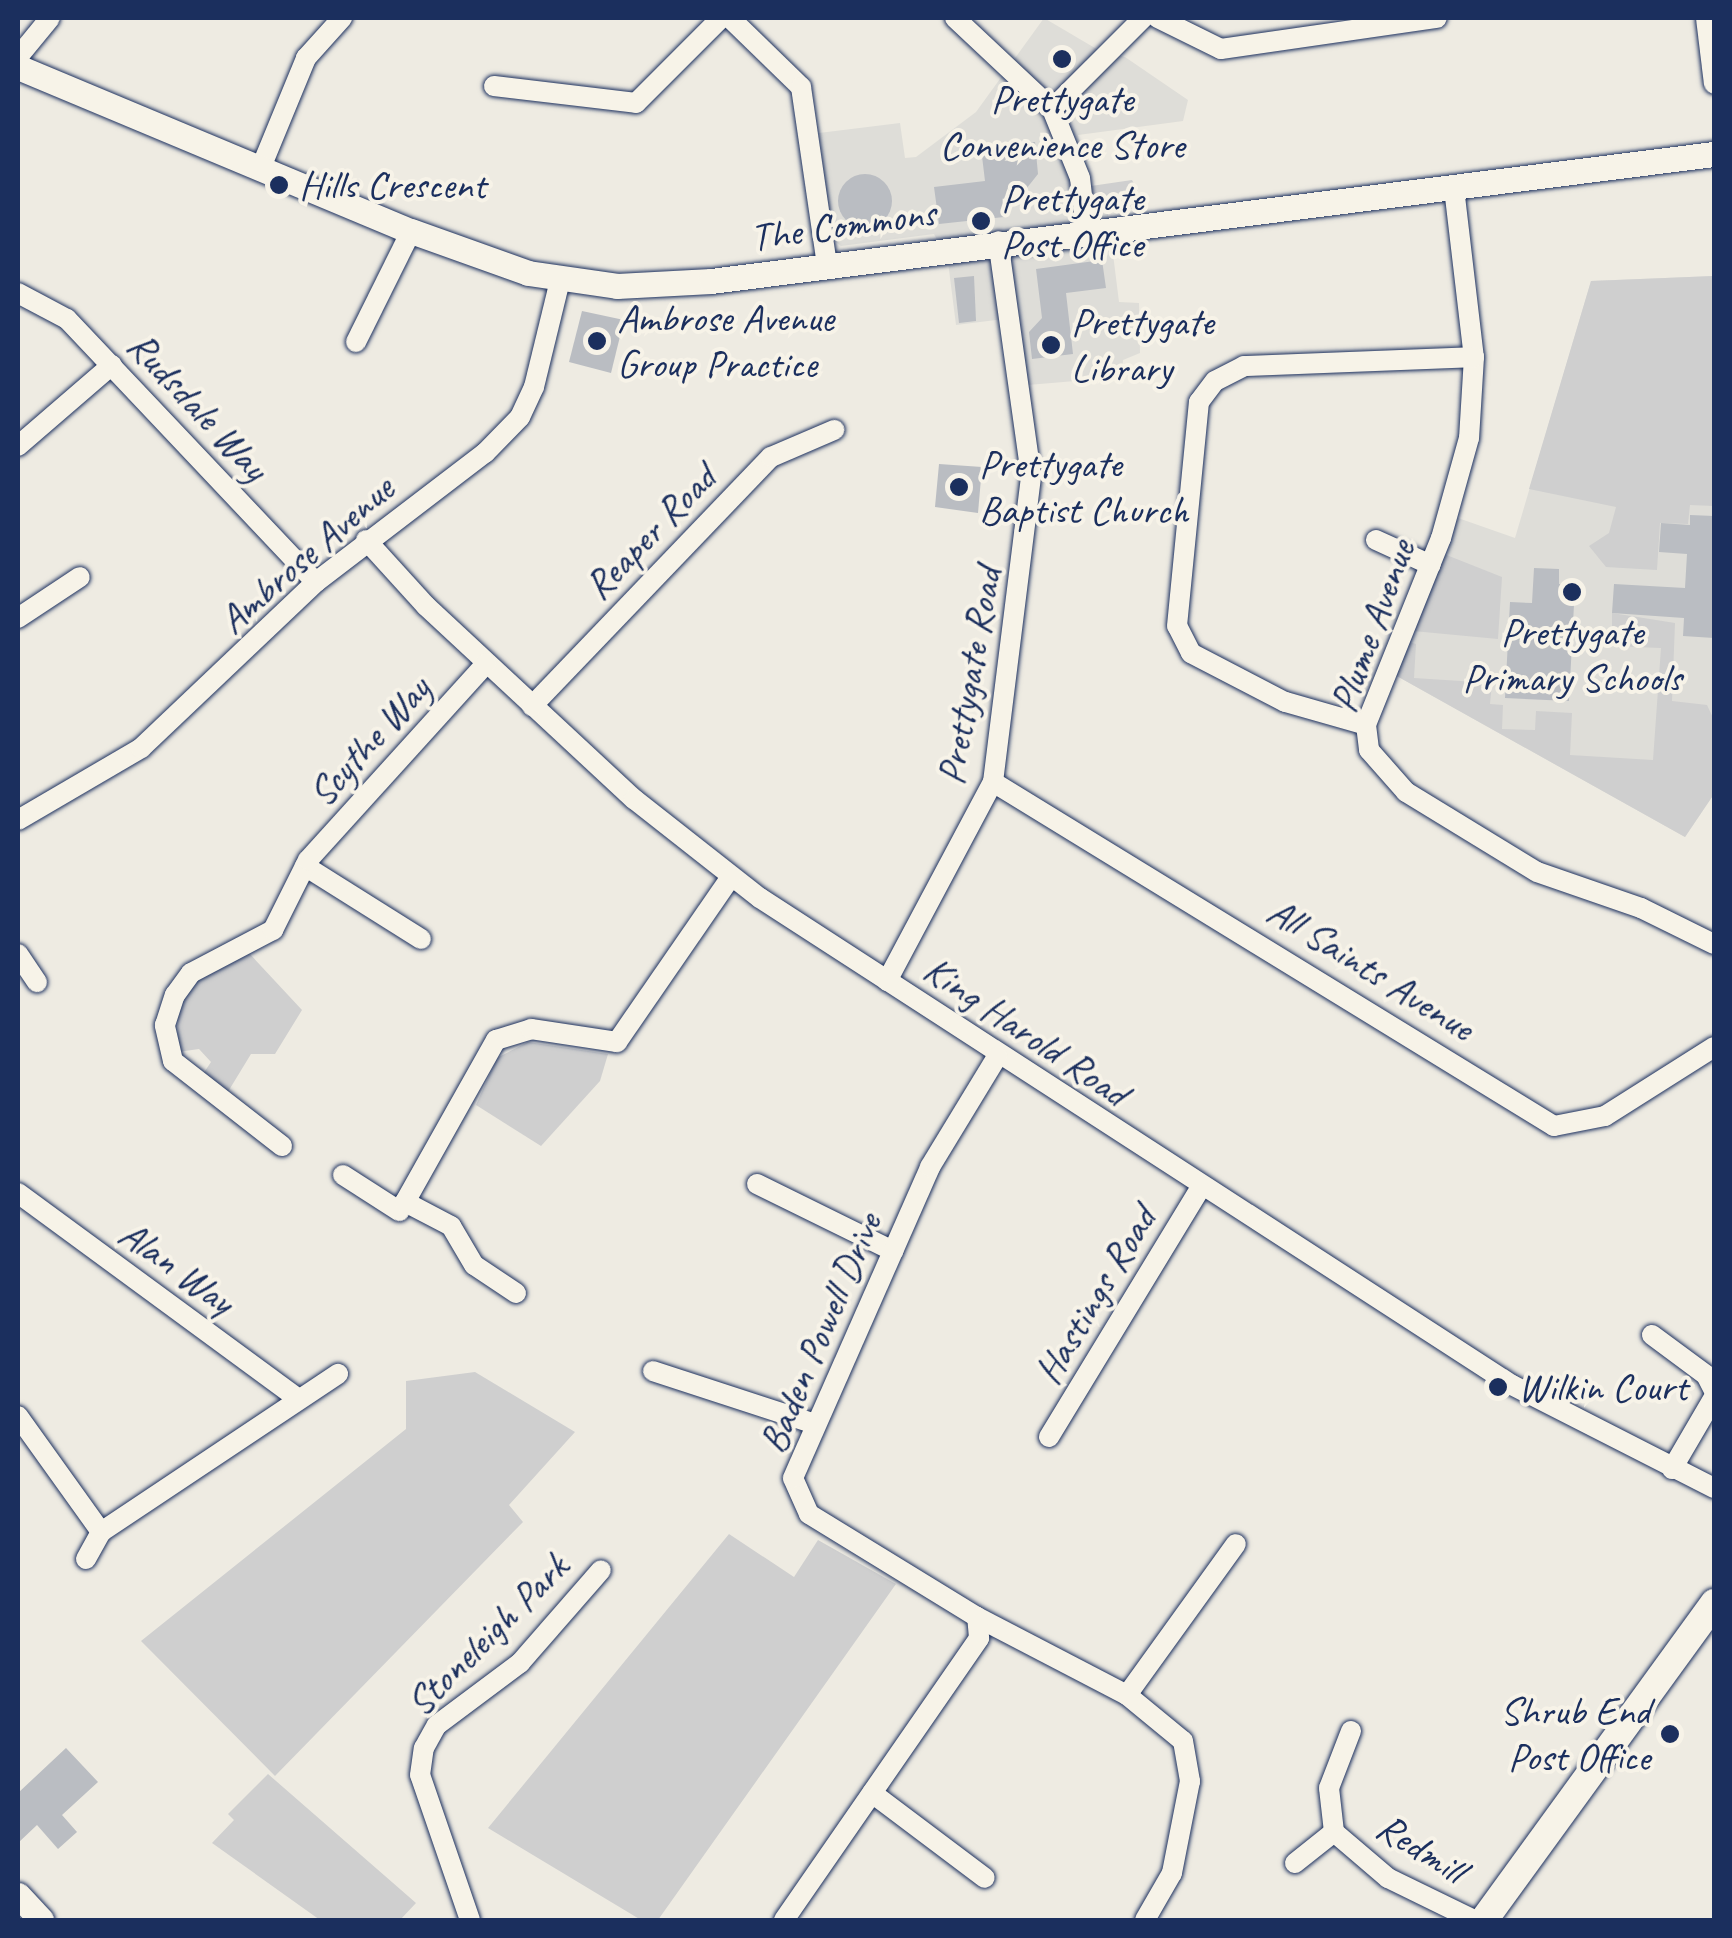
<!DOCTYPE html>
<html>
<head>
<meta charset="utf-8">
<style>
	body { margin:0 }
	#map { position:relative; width:1732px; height:1938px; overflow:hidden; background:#eeebe2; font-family:Caveat,sans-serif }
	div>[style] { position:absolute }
	.built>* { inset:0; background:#deddd8 }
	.green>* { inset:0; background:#cfcfcf }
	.building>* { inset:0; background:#babdc2 }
	.round { border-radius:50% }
	.roads { filter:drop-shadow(0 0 2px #1b2f5e) drop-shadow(0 0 2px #1b2f5e) }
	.minor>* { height:20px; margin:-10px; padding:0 10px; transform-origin:10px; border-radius:10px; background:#f7f3e8 }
	.tertiary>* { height:25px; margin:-12.5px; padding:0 12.5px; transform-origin:12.5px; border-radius:12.5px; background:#f7f3e8 }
	.secondary>* { height:28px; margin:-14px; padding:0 14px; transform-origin:14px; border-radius:14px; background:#f7f3e8 }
	.dots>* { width:28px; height:28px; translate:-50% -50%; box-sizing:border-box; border:5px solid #f7f3e8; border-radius:50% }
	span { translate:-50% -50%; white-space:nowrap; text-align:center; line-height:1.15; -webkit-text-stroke:8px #f7f3e8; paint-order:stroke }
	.poi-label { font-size:40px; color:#1b2f5e }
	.left { translate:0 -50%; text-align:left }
	.right { translate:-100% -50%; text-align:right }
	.street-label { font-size:40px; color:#1b2f5e }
	.frame { position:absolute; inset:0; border:20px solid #1b2f5e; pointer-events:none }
</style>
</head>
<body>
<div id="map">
	<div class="built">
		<div style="clip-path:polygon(1044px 18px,1100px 51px,1125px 57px,1188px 100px,1183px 121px,1078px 135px,1094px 199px,1108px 214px,1119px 302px,1139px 303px,1140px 353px,1123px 360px,1122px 377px,1028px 385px,1019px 317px,956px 325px,948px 262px,934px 234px,841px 246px,832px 239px,819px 133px,900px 123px,905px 158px,916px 157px,976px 112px)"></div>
		<div style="clip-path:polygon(1714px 276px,1714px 794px,1685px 837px,1395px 675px,1458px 518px,1515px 538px,1591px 281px)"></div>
	</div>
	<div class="green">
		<div style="clip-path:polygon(1132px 180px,1147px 209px,1097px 209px,1091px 186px)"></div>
		<div style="clip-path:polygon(1714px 276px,1714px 506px,1690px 505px,1688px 524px,1660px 523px,1657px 570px,1606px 567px,1589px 546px,1609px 533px,1616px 507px,1529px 489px,1591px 281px)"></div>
		<div style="clip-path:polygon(1444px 554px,1502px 577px,1498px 639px,1413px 631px)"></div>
		<div style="clip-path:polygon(1612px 613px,1675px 623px,1672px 701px,1707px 705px,1714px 720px,1714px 794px,1685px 837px,1395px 675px,1409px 642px,1416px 644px,1414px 678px,1492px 683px,1490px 704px,1503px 705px,1502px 729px,1535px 730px,1536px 711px,1572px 713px,1570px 755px,1653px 760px,1661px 648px,1612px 646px)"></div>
		<div style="clip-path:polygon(249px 953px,302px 1010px,275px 1054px,251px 1054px,226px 1095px,203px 1074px,211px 1062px,199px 1049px,178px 1052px,177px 1005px,195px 978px)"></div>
		<div style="clip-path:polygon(528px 1042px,608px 1054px,600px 1081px,541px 1146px,476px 1105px,497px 1058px)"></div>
		<div style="clip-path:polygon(475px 1372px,575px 1432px,509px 1505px,523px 1522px,275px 1776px,141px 1641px,406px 1429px,406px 1381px)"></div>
		<div style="clip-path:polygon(729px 1534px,794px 1577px,818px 1540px,896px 1584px,658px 1920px,641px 1920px,488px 1828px)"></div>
		<div style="clip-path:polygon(268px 1774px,416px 1903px,400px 1920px,320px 1920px,212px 1843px,234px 1820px,228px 1814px)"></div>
	</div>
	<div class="building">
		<div style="clip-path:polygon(1035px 142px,1038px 174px,1004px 217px,939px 224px,934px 187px,985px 181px,981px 148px)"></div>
		<div class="round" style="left:838px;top:174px;width:54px;height:54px"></div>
		<div style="clip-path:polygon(1102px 260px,1106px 288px,1066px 293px,1073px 354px,1032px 359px,1029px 332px,1042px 318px,1036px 269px)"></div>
		<div style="clip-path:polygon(974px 276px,976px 321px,959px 323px,954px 278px)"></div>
		<div style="clip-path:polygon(582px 311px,624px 320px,611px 373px,569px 362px)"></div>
		<div style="clip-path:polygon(939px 464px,982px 467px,978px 513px,935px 507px)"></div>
		<div style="clip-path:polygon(1690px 515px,1714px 516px,1714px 638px,1683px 636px,1684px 618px,1612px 613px,1614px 584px,1685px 588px,1687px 554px,1659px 552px,1661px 523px,1690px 525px)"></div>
		<div style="clip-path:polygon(1534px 568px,1559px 569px,1559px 584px,1575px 585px,1569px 701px,1505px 698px,1510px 602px,1532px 603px)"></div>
		<div style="clip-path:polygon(66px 1748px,98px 1782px,62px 1815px,77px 1832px,58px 1849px,37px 1825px,18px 1843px,18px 1793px)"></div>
	</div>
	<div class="roads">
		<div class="minor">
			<div style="left:730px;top:18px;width:99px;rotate:44.2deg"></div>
			<div style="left:801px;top:87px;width:181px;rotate:81.7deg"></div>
			<div style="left:955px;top:18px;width:133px;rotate:43.2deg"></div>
			<div style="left:1052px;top:109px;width:74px;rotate:67.9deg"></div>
			<div style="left:1080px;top:178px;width:52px;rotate:83.4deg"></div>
			<div style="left:1158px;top:18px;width:70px;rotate:26.2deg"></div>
			<div style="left:1221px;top:49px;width:218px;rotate:-8.2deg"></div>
			<div style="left:1706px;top:18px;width:66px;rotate:83.1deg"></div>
			<div style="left:18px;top:57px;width:50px;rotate:-50.6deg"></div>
			<div style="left:494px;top:86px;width:143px;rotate:6.8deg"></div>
			<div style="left:636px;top:103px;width:120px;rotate:-45deg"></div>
			<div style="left:1052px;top:109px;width:129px;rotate:-45deg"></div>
			<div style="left:262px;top:165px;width:116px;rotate:-67.6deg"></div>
			<div style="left:306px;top:58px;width:54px;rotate:-48deg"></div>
			<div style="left:1454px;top:188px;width:170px;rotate:83.3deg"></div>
			<div style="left:1474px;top:357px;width:81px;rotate:93.5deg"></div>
			<div style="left:1469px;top:438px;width:104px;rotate:105.6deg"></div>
			<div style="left:1441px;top:538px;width:201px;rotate:111.9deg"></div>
			<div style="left:1366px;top:725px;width:25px;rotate:83deg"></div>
			<div style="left:1369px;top:750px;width:56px;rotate:48.6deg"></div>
			<div style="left:1406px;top:792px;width:153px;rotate:31.4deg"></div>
			<div style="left:1537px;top:872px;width:110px;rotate:19.1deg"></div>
			<div style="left:1641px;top:908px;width:81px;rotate:26.3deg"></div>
			<div style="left:18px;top:293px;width:55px;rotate:28deg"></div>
			<div style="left:67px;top:319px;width:362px;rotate:46.6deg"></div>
			<div style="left:356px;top:342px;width:124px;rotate:-63.6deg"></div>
			<div style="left:18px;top:446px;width:124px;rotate:-40.8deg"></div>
			<div style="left:366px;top:540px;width:89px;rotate:47.7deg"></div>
			<div style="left:426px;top:606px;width:284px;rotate:42.9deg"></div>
			<div style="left:634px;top:799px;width:160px;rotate:38.2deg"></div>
			<div style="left:760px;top:898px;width:896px;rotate:32.93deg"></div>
			<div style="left:1512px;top:1385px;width:227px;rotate:27deg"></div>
			<div style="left:1376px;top:540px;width:60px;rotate:24.4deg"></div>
			<div style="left:18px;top:618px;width:74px;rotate:-33.5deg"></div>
			<div style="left:532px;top:706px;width:345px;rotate:-46.2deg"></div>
			<div style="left:771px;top:457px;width:69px;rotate:-23.2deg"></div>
			<div style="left:1366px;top:725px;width:84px;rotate:-164.1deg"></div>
			<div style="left:1285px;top:702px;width:106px;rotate:-152.5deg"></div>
			<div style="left:1191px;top:653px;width:30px;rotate:-117deg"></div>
			<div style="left:1177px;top:626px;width:225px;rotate:-84.4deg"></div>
			<div style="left:1199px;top:402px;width:26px;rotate:-53deg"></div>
			<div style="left:1215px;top:381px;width:33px;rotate:-27deg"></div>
			<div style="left:1244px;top:366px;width:230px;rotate:-2.2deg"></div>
			<div style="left:993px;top:782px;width:658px;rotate:31.52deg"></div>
			<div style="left:1554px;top:1126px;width:52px;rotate:-11.1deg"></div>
			<div style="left:1605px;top:1116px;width:129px;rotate:-32.3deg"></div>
			<div style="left:18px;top:820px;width:143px;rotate:-30.3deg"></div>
			<div style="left:141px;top:748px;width:241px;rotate:-43.5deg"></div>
			<div style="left:316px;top:582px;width:213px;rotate:-37.4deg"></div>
			<div style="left:485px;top:453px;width:50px;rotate:-45.8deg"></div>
			<div style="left:520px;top:417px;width:33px;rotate:-65deg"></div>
			<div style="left:534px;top:387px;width:110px;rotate:-76.3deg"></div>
			<div style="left:305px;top:866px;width:137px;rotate:32.2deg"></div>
			<div style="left:18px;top:954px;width:34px;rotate:56deg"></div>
			<div style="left:887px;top:981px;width:225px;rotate:-62deg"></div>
			<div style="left:993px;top:782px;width:309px;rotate:-82.9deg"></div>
			<div style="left:1031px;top:475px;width:236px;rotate:-98deg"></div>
			<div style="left:282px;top:1146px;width:138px;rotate:-142.1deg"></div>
			<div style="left:173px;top:1061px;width:37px;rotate:-103deg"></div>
			<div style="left:165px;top:1025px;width:32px;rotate:-72deg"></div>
			<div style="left:175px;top:995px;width:27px;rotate:-54deg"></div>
			<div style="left:191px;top:973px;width:93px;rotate:-27.7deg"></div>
			<div style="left:273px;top:930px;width:78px;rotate:-63.4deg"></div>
			<div style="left:308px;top:860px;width:265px;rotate:-47.8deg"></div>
			<div style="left:343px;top:1175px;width:67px;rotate:32.7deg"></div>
			<div style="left:757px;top:1184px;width:152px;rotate:26.2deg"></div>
			<div style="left:18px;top:1193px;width:345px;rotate:36.3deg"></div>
			<div style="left:516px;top:1293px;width:50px;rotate:-146.3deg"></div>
			<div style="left:474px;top:1265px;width:45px;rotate:-120.5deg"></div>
			<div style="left:451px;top:1226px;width:52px;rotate:-152.4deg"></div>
			<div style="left:405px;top:1202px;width:186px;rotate:-60.7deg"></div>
			<div style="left:496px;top:1040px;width:37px;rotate:-17deg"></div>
			<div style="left:531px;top:1029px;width:87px;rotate:8.6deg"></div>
			<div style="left:617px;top:1042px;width:201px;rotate:-55.4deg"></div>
			<div style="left:1652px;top:1335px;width:67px;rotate:36.5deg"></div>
			<div style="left:1706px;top:1375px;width:18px;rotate:63deg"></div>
			<div style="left:653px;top:1371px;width:167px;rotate:18.1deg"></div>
			<div style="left:18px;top:1416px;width:143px;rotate:54.4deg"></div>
			<div style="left:1049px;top:1437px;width:290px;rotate:-58.7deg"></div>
			<div style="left:1672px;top:1469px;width:83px;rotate:-59.7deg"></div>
			<div style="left:86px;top:1559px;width:31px;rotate:-61deg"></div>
			<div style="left:101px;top:1532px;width:285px;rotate:-33.7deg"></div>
			<div style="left:977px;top:1617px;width:169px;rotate:27.5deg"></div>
			<div style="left:1127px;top:1695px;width:72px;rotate:39.4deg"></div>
			<div style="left:1183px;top:1741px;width:41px;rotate:80.1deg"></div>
			<div style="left:1190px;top:1781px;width:94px;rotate:101.1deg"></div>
			<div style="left:1172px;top:1873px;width:54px;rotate:119.9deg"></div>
			<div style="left:1127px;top:1695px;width:186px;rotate:-54.2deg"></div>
			<div style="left:1351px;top:1731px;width:61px;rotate:111.1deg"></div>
			<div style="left:1329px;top:1788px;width:44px;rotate:83.5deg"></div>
			<div style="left:1334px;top:1832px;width:71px;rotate:40.4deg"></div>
			<div style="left:1388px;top:1878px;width:96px;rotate:26deg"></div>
			<div style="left:872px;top:1793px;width:141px;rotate:37deg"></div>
			<div style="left:1295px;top:1863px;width:50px;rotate:-38.5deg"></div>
			<div style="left:470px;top:1920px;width:153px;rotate:-109deg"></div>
			<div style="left:420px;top:1775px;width:27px;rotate:-82deg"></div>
			<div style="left:424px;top:1748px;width:26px;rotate:-61deg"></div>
			<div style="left:437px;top:1725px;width:104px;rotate:-36.8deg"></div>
			<div style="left:520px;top:1663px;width:123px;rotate:-48.9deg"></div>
			<div style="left:784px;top:1920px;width:343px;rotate:-55.3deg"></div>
			<div style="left:979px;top:1638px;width:21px;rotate:-95deg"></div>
			<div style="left:977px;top:1617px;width:197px;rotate:-148.5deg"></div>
			<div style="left:809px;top:1514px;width:39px;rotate:-114deg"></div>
			<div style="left:793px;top:1478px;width:340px;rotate:-66.2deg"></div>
			<div style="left:930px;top:1167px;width:129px;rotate:-58.7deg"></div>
		</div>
		<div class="tertiary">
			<div style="left:18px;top:67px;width:426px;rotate:22.7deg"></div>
			<div style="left:411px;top:231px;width:124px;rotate:19.7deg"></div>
			<div style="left:528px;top:273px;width:90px;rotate:8.3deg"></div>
			<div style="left:617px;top:286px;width:94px;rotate:-3deg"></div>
			<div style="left:711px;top:281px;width:1011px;rotate:-7.22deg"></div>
			<div style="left:18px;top:1895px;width:34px;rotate:47deg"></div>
		</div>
		<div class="secondary">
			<div style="left:1484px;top:1920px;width:392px;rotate:-54deg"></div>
		</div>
	</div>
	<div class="dots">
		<div style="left:1062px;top:59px;background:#1b2f5e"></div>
		<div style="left:279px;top:185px;background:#1b2f5e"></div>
		<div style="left:981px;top:221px;background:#1b2f5e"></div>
		<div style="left:597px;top:341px;background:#1b2f5e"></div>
		<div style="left:1051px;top:345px;background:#1b2f5e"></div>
		<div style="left:959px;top:487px;background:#1b2f5e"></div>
		<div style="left:1572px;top:592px;background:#1b2f5e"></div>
		<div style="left:1498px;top:1387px;background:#1b2f5e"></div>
		<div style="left:1670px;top:1734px;background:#1b2f5e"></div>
	</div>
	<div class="poi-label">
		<span style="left:1062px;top:122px">Prettygate<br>Convenience Store</span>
		<span class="left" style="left:299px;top:185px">Hills Crescent</span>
		<span class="left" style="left:1001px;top:221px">Prettygate<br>Post Office</span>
		<span class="left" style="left:617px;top:341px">Ambrose Avenue<br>Group Practice</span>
		<span class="left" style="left:1071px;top:345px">Prettygate<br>Library</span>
		<span class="left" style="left:979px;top:487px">Prettygate<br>Baptist Church</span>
		<span style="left:1572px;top:655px">Prettygate<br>Primary Schools</span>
		<span class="left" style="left:1518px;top:1387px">Wilkin Court</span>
		<span class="right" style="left:1650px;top:1734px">Shrub End<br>Post Office</span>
	</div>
	<div class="street-label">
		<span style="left:843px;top:225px;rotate:-8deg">The Commons</span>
		<span style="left:198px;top:406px;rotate:47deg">Rudsdale Way</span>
		<span style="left:650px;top:532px;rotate:-46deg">Reaper Road</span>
		<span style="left:306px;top:554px;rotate:-41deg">Ambrose Avenue</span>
		<span style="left:1372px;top:626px;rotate:-70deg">Plume Avenue</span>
		<span style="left:969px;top:676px;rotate:-80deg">Prettygate Road</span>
		<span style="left:369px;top:741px;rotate:-48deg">Scythe Way</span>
		<span style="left:1371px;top:969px;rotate:32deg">All Saints Avenue</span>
		<span style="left:1026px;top:1031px;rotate:34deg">King Harold Road</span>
		<span style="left:177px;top:1267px;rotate:36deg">Alan Way</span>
		<span style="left:1095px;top:1295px;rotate:-59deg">Hastings Road</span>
		<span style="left:820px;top:1333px;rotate:-67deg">Baden Powell Drive</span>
		<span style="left:487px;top:1635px;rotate:-45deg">Stoneleigh Park</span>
		<span style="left:1421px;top:1848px;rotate:32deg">Redmill</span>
	</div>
	<div class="frame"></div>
</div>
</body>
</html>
